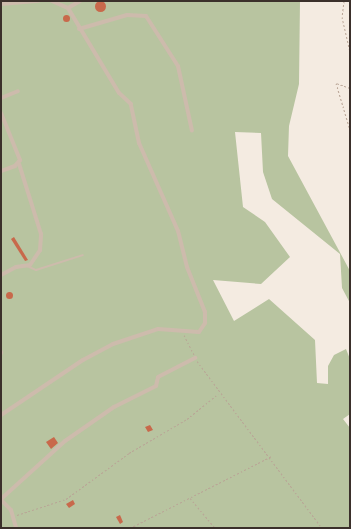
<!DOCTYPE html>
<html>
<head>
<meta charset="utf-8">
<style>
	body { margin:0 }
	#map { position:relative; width:351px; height:529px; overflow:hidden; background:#f4ebe1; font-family:Arial,sans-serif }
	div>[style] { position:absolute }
	.green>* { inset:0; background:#b8c4a0 }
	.building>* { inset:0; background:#c8694b }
	.round { border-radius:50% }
	.path>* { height:1px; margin-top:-0.5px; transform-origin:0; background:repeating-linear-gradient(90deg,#b9a596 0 2px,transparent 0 4px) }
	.lane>* { height:2px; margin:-1px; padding:0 1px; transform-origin:1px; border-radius:1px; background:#cdbbac }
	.street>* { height:4px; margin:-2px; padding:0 2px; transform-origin:2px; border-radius:2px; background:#cdbbac }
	span { translate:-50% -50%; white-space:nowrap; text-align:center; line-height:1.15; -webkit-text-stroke:3px #fbf5ee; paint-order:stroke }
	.frame { position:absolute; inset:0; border:2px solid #3b302b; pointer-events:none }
</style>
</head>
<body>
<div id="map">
	<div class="green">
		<div style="clip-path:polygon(1px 1px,300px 1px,299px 84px,289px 126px,288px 156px,350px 271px,350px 303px,342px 288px,340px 254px,272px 199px,263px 172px,261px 133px,235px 132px,243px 207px,265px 222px,290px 257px,261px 284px,213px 280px,234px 321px,269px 299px,315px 340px,317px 383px,328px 384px,328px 366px,334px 355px,346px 349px,350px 359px,350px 414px,343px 419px,350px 428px,350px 528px,1px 528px)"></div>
	</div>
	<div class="building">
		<div class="round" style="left:94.5px;top:0.5px;width:11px;height:11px"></div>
		<div class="round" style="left:62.5px;top:14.5px;width:7px;height:7px"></div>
		<div style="clip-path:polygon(14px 237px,28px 260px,25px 261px,11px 239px)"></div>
		<div class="round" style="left:5.5px;top:291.5px;width:7px;height:7px"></div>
		<div style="clip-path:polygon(150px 425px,153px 430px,148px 432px,145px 427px)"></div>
		<div style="clip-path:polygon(54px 437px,58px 443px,51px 449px,46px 442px)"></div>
		<div style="clip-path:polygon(73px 500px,75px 504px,69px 508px,66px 504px)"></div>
		<div style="clip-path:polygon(120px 515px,123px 522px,120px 524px,116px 517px)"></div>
	</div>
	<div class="path">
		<div style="left:344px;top:1px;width:16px;rotate:97deg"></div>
		<div style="left:342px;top:17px;width:37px;rotate:77deg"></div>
		<div style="left:350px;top:88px;width:15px;rotate:-160deg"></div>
		<div style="left:336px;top:83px;width:49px;rotate:73.4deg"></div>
		<div style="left:184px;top:335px;width:22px;rotate:63deg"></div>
		<div style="left:197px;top:361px;width:209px;rotate:53.2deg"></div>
		<div style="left:190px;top:498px;width:39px;rotate:50deg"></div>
		<div style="left:17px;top:515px;width:52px;rotate:-18.1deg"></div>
		<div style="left:66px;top:499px;width:78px;rotate:-36.1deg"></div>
		<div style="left:129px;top:453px;width:67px;rotate:-30.4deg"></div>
		<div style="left:187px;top:419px;width:40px;rotate:-39deg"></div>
		<div style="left:130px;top:528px;width:159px;rotate:-26.9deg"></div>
	</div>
	<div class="lane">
		<div style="left:27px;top:266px;width:10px;rotate:24deg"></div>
		<div style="left:36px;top:270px;width:49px;rotate:-17.7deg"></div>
	</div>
	<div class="street">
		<div style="left:52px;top:1px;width:17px;rotate:24deg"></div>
		<div style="left:1px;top:4px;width:38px;rotate:-5deg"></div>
		<div style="left:79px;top:29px;width:50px;rotate:-16.3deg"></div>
		<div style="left:127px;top:15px;width:19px;rotate:3deg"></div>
		<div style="left:146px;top:16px;width:59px;rotate:57.4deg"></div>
		<div style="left:178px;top:66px;width:66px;rotate:77.8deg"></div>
		<div style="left:1px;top:98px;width:18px;rotate:-22deg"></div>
		<div style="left:1px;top:113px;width:51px;rotate:68deg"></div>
		<div style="left:20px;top:160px;width:8px;rotate:130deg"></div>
		<div style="left:15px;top:166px;width:15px;rotate:160deg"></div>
		<div style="left:1px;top:275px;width:17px;rotate:-28deg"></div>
		<div style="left:16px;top:267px;width:14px;rotate:-8deg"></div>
		<div style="left:30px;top:265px;width:18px;rotate:-56deg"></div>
		<div style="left:40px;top:250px;width:16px;rotate:-86deg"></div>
		<div style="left:41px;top:234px;width:73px;rotate:-107.4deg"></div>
		<div style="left:1px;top:352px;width:1px;rotate:90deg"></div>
		<div style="left:1px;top:415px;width:99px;rotate:-33.9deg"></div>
		<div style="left:83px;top:360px;width:34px;rotate:-28deg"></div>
		<div style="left:113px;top:344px;width:47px;rotate:-18.4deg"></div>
		<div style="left:158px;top:329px;width:41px;rotate:4.2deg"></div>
		<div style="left:199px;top:332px;width:11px;rotate:-56deg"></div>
		<div style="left:205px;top:323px;width:11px;rotate:-90deg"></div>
		<div style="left:205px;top:312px;width:48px;rotate:-111.8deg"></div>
		<div style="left:187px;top:267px;width:37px;rotate:-104deg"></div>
		<div style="left:178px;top:231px;width:96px;rotate:-113.9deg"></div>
		<div style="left:139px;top:143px;width:40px;rotate:-102deg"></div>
		<div style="left:131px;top:104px;width:16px;rotate:-137deg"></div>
		<div style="left:119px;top:93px;width:99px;rotate:-121deg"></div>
		<div style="left:68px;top:8px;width:14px;rotate:-30deg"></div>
		<div style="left:1px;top:499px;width:86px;rotate:-42.2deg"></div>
		<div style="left:65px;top:441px;width:60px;rotate:-34.8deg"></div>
		<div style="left:114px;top:407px;width:47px;rotate:-26.6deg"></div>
		<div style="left:156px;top:386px;width:9px;rotate:-77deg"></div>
		<div style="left:158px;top:377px;width:42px;rotate:-27.2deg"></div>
		<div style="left:1px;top:500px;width:14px;rotate:45deg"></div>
		<div style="left:11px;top:510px;width:19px;rotate:74deg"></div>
	</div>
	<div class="frame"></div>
</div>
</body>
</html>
